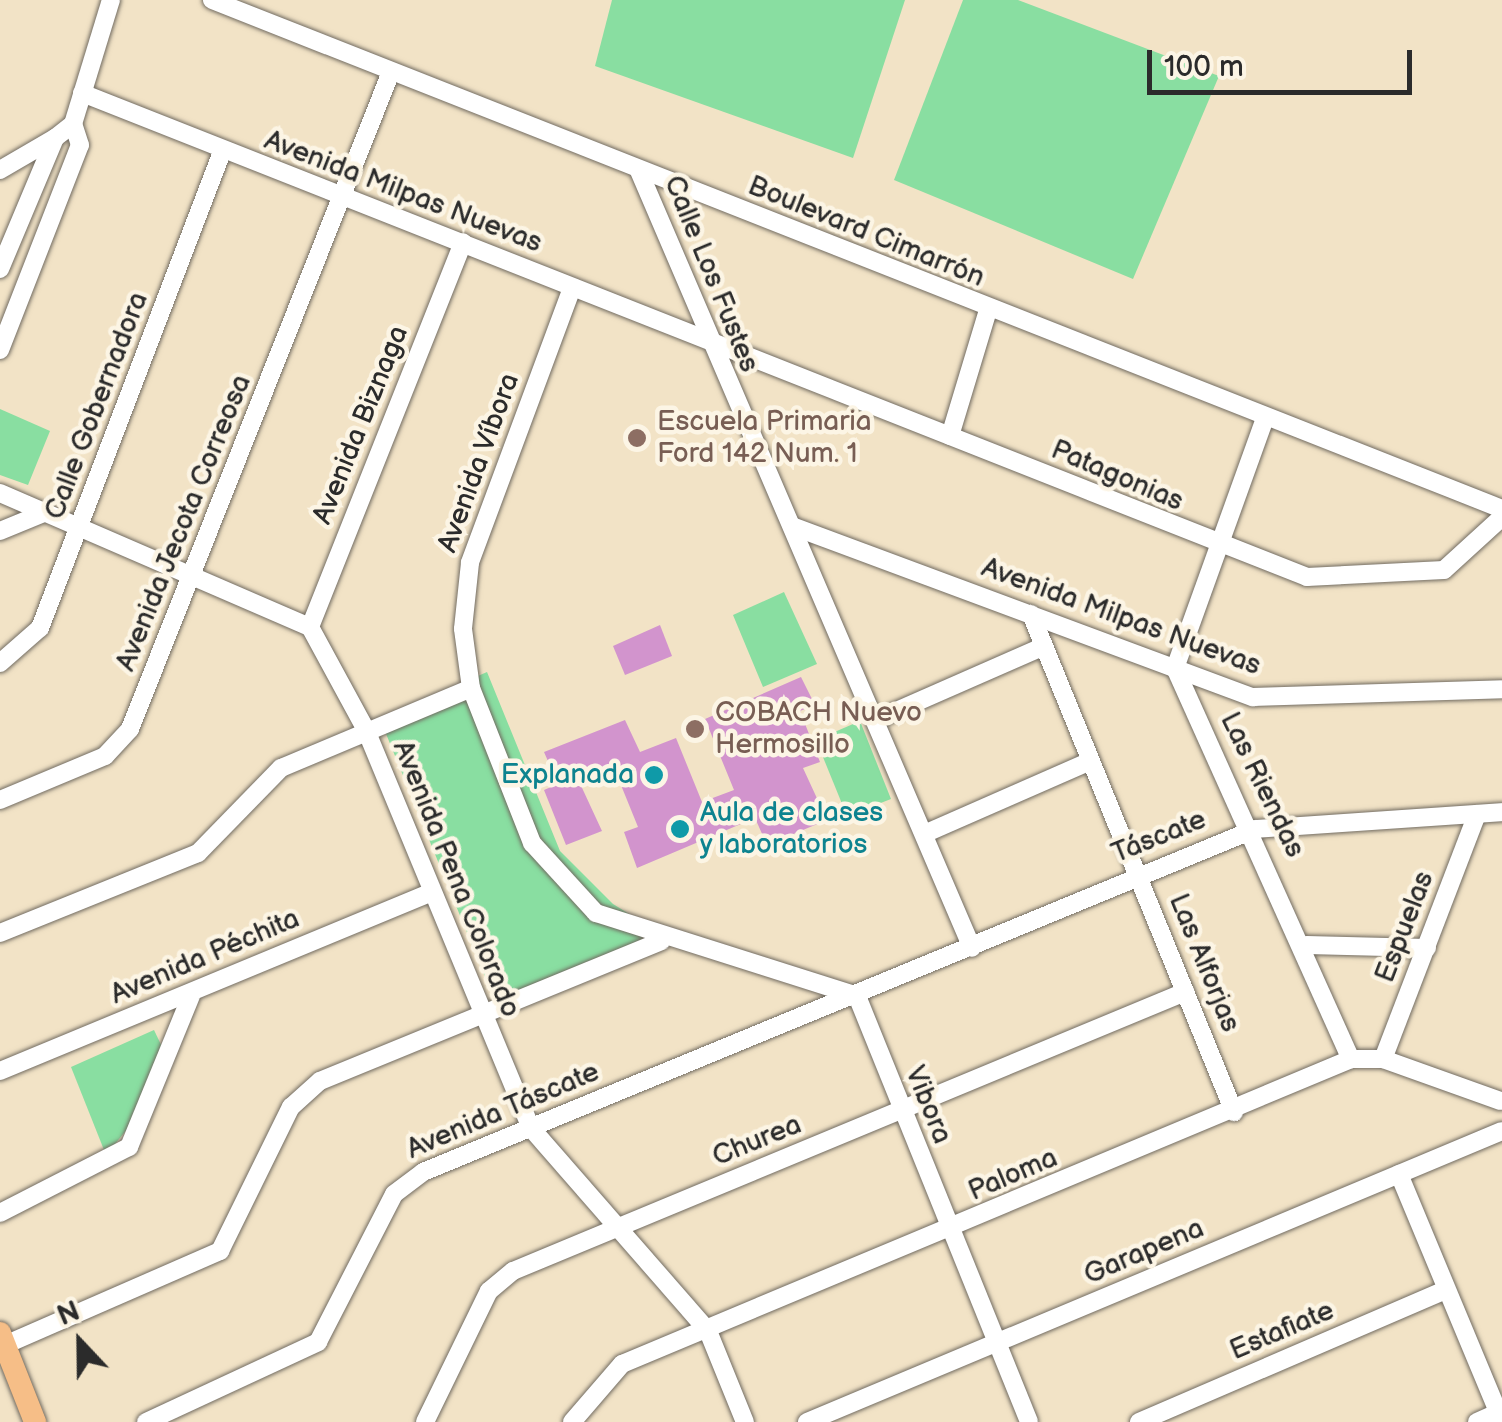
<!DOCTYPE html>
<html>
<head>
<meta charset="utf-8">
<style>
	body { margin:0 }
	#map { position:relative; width:1502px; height:1422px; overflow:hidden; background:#f2e3c6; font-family:"Balsamiq Sans",sans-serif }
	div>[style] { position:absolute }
	.green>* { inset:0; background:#89dea1 }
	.building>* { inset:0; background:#d294cd }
	.roads { filter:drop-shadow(0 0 2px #716b61) drop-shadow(0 0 2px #716b61) }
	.minor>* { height:18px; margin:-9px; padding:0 9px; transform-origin:9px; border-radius:9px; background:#fff }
	.major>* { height:22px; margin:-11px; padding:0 11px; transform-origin:11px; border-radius:11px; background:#f6be87 }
	.dots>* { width:28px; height:28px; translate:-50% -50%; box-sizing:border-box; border:5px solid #fcf5e5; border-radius:50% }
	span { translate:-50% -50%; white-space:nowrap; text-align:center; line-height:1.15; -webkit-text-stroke:9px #fcf5e5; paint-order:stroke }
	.street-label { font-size:28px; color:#2b2b2b }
	.education-label { font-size:28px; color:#785e54 }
	.left { translate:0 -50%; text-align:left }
	.culture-label { font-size:28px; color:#0d838f }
	.right { translate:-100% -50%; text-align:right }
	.north { position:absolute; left:30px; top:1292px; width:100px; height:100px; -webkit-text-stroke:8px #fcf5e5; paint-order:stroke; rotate:338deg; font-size:28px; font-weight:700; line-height:40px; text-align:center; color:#2b2b2b }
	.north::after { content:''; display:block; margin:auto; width:35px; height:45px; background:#2b2b2b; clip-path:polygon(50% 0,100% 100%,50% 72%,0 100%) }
	.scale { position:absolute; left:1147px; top:50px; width:265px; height:45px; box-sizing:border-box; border:5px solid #2b2b2b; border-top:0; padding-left:12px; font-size:30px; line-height:35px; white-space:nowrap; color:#2b2b2b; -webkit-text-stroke:8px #fcf5e5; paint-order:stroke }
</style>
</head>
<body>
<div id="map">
	<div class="green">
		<div style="clip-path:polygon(612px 0,905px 0,853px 158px,595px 66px)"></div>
		<div style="clip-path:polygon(963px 0,1018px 0,1219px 76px,1133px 279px,894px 180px)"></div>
		<div style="clip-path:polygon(0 409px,50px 431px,28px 485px,0 475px)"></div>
		<div style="clip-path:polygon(784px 592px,817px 664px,763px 687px,733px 615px)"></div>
		<div style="clip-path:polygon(487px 672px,560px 851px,613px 904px,670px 939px,496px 1004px,380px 719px)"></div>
		<div style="clip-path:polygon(860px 721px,891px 799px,847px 816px,816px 740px)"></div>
		<div style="clip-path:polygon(154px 1030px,165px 1053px,142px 1111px,106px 1155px,71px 1067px)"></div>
	</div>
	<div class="building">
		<div style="clip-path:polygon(660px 625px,672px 656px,625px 675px,613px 646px)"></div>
		<div style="clip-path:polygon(801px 677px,815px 705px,800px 711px,820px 762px,803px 768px,827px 820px,767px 845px,755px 818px,637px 868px,624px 832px,638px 827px,612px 763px,577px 777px,602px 831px,566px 845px,544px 790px,558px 784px,544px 752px,625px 720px,640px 752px,676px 738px,702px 802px,734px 790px,705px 719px)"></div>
	</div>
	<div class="roads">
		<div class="minor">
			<div style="left:212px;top:0;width:1387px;rotate:21.53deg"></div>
			<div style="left:82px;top:93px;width:1317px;rotate:21.56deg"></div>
			<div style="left:1307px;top:577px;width:137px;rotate:-2.9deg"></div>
			<div style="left:1444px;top:570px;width:79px;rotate:-42.4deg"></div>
			<div style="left:0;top:170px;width:64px;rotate:-30.2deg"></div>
			<div style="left:639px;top:171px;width:845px;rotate:66.8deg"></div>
			<div style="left:0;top:269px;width:142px;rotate:-67.2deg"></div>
			<div style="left:55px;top:138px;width:23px;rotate:-38deg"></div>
			<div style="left:73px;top:124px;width:130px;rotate:-73deg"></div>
			<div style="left:572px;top:288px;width:293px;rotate:110.4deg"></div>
			<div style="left:470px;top:563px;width:66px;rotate:96.1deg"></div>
			<div style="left:463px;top:629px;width:60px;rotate:82.3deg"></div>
			<div style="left:471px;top:688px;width:167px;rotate:68.5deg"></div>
			<div style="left:532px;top:843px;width:95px;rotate:47.6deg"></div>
			<div style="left:596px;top:913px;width:274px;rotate:17.6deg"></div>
			<div style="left:857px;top:996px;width:459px;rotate:68deg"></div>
			<div style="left:0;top:350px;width:220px;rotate:-68.7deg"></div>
			<div style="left:80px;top:145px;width:22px;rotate:-108deg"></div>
			<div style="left:1264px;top:421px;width:263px;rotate:109.8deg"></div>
			<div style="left:1175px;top:668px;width:429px;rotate:65.8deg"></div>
			<div style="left:950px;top:436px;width:132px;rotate:-73.2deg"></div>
			<div style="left:0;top:493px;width:338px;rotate:23.4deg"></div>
			<div style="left:310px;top:627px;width:117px;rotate:61.5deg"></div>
			<div style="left:366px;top:730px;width:431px;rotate:67.5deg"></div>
			<div style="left:531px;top:1128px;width:269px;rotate:48.9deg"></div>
			<div style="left:708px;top:1331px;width:98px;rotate:67.9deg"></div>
			<div style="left:792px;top:526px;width:492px;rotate:20.4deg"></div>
			<div style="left:1253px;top:697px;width:249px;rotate:-1.8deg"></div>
			<div style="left:0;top:531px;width:50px;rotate:-22.4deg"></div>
			<div style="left:1031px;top:614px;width:538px;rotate:67.82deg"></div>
			<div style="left:310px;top:627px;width:414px;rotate:-68.3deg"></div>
			<div style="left:0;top:663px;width:53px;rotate:-41.2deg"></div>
			<div style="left:40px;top:628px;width:510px;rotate:-69.08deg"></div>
			<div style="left:878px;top:719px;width:179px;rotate:-23.7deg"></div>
			<div style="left:0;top:800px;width:114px;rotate:-22.7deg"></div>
			<div style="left:105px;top:756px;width:37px;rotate:-47deg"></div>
			<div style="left:130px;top:729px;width:702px;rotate:-68.34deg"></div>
			<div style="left:924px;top:834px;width:179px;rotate:-23.7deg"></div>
			<div style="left:0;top:933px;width:214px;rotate:-22deg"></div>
			<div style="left:198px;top:853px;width:119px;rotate:-45.7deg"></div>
			<div style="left:281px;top:768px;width:206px;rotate:-22.8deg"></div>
			<div style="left:1306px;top:945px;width:121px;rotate:1.4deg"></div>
			<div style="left:1383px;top:1059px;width:262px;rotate:-69deg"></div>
			<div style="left:0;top:1071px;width:468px;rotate:-22.5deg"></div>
			<div style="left:1399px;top:1174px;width:269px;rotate:67.4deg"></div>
			<div style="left:0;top:1213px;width:145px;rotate:-27.1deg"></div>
			<div style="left:129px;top:1147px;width:163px;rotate:-67.7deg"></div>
			<div style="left:5px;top:1345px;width:235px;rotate:-23.6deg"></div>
			<div style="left:220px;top:1251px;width:161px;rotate:-63.8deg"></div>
			<div style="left:291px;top:1107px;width:39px;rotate:-42deg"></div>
			<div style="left:320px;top:1081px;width:369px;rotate:-22.3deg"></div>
			<div style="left:146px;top:1422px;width:190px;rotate:-24.9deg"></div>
			<div style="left:318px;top:1342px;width:166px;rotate:-62.8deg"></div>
			<div style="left:394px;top:1194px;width:36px;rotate:-37deg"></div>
			<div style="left:423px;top:1172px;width:900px;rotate:-22.4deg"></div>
			<div style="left:1255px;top:829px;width:248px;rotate:-3.9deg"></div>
			<div style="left:425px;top:1422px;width:146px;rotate:-64deg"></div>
			<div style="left:489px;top:1291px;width:31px;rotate:-40deg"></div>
			<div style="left:513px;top:1271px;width:728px;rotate:-22.55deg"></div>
			<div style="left:572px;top:1422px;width:77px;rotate:-49.2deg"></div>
			<div style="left:622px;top:1364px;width:790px;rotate:-22.7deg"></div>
			<div style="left:1351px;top:1059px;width:32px"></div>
			<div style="left:1383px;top:1059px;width:124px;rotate:19.7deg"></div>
			<div style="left:807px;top:1422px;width:753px;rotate:-22.72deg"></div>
			<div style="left:1139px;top:1422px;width:334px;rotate:-23.3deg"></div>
			<div style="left:1477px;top:1422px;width:27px;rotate:-24deg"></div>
		</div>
		<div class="major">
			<div style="left:0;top:1333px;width:96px;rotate:68.5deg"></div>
		</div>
	</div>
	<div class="dots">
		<div style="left:637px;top:438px;background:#8d6e63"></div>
		<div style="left:695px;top:729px;background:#8d6e63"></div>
		<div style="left:654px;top:775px;background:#0f9aa8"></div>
		<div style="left:680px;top:829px;background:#0f9aa8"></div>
	</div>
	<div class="street-label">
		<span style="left:403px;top:192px;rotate:21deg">Avenida Milpas Nuevas</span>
		<span style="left:866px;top:232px;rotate:22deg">Boulevard Cimarrón</span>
		<span style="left:711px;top:274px;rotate:68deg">Calle Los Fustes</span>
		<span style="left:97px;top:406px;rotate:-69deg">Calle Gobernadora</span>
		<span style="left:361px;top:425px;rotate:-68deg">Avenida Biznaga</span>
		<span style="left:479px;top:463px;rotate:-70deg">Avenida Víbora</span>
		<span style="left:1117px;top:476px;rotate:23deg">Patagonias</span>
		<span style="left:184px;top:523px;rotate:-68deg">Avenida Jecota Correosa</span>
		<span style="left:1121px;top:617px;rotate:20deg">Avenida Milpas Nuevas</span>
		<span style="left:1262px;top:785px;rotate:64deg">Las Riendas</span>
		<span style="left:1159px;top:837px;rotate:-22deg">Táscate</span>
		<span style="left:456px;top:879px;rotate:68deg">Avenida Pena Colorado</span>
		<span style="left:1405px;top:927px;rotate:-69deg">Espuelas</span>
		<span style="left:205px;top:957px;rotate:-23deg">Avenida Péchita</span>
		<span style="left:1204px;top:963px;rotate:68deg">Las Alforjas</span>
		<span style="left:928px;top:1105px;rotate:68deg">Vibora</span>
		<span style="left:503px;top:1111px;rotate:-23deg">Avenida Táscate</span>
		<span style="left:757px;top:1141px;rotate:-22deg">Churea</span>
		<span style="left:1013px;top:1175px;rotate:-23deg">Paloma</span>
		<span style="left:1144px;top:1252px;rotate:-23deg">Garapena</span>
		<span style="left:1282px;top:1331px;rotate:-23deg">Estafiate</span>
	</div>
	<div class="education-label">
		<span class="left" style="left:657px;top:438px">Escuela Primaria<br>Ford 142 Num. 1</span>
		<span class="left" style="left:715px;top:729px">COBACH Nuevo<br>Hermosillo</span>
	</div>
	<div class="culture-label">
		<span class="right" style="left:634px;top:775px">Explanada</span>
		<span class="left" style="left:700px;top:829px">Aula de clases<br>y laboratorios</span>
	</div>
	<div class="north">N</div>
	<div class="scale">100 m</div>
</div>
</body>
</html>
